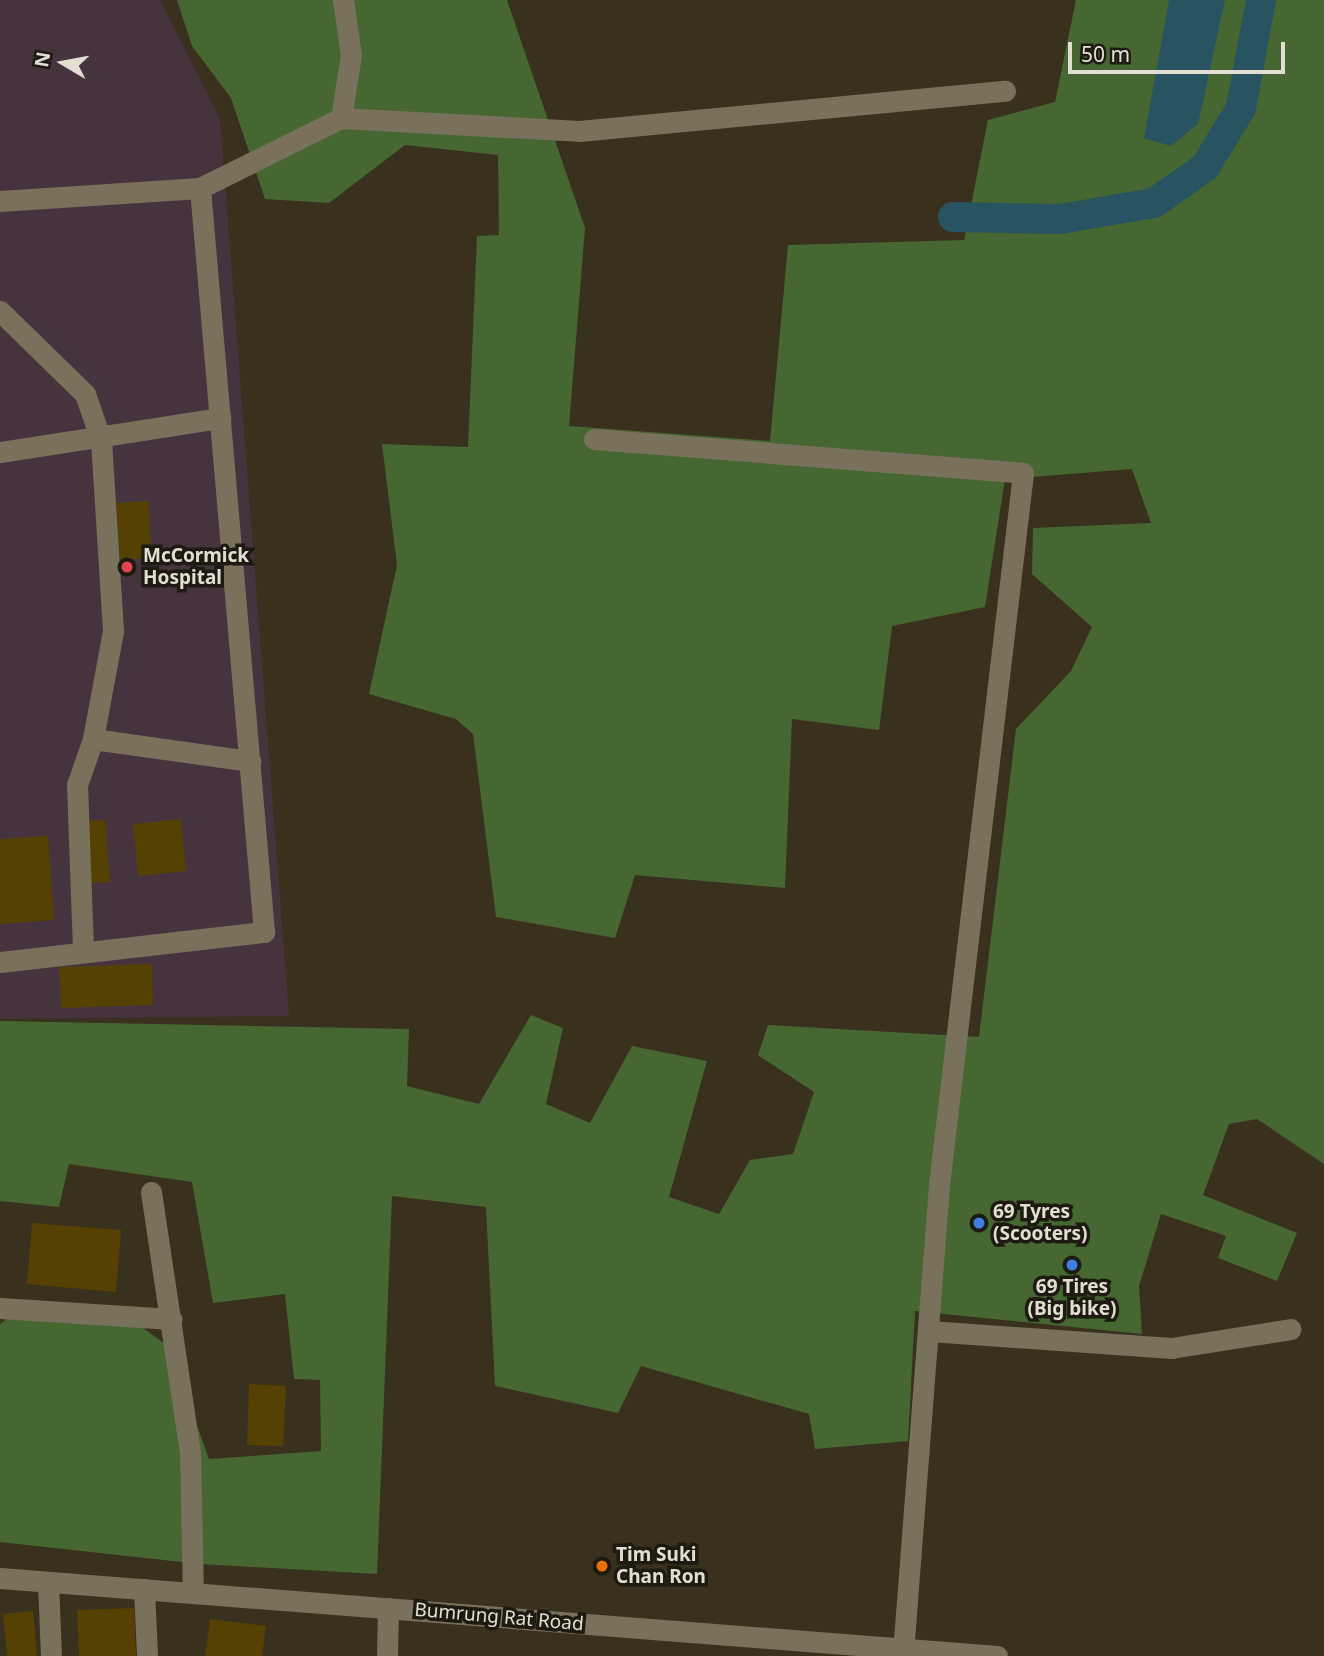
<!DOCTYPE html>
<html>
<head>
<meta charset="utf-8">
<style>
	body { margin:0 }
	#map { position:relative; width:1324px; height:1656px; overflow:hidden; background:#39311d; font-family:"Noto Sans",sans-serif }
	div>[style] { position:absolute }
	.medical>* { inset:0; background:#45343e }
	.green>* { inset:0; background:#466732 }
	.water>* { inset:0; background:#285360 }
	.canal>* { height:30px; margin:-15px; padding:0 15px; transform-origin:15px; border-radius:15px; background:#285360 }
	.building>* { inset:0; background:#554203 }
	.minor>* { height:21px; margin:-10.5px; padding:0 10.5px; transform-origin:10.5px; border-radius:10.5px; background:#79715b }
	.dots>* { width:19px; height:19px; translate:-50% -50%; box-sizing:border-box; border:4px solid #1d1a11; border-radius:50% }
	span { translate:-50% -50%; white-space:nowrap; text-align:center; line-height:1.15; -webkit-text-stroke:7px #1d1a11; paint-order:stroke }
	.poi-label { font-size:19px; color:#e2ded2; font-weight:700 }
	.left { translate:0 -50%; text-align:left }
	.street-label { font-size:19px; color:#e2ded2 }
	.north { position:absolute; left:28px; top:28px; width:70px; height:70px; -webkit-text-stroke:5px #1d1a11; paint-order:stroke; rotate:280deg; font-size:19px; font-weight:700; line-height:28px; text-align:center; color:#e2ded2 }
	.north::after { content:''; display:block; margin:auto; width:24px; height:32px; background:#e2ded2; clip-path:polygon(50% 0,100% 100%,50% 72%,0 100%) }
	.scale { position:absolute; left:1068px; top:42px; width:217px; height:32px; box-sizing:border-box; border:4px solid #e2ded2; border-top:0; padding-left:9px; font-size:21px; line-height:24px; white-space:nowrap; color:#e2ded2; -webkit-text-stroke:5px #1d1a11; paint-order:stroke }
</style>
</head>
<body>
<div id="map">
	<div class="medical">
		<div style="clip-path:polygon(0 0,160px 0,220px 118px,289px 1016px,0 1019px)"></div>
	</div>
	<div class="green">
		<div style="clip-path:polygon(177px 0,507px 0,585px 228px,569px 426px,770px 441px,788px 245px,964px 240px,988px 120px,1055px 102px,1076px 0,1324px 0,1324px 1164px,1257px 1119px,1229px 1124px,1203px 1195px,1297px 1233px,1277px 1281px,1218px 1258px,1226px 1236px,1161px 1214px,1139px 1286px,1142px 1334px,915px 1311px,908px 1441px,815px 1449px,809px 1414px,641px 1366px,618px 1413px,495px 1386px,486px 1207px,392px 1196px,377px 1574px,200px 1564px,0 1542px,0 1324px,8px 1318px,139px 1325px,169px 1347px,209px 1459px,321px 1451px,320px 1380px,294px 1379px,285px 1294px,213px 1303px,192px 1182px,69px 1164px,59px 1207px,0 1201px,0 1021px,409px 1029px,407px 1086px,479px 1104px,531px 1015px,563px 1028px,546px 1104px,590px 1123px,632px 1046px,707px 1061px,669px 1197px,719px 1214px,750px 1160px,793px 1154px,814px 1092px,758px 1055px,768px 1025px,979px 1037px,1016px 729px,1071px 671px,1092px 627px,1032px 574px,1033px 528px,1151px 523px,1132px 469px,1005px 479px,985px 607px,892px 626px,879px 730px,792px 719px,785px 888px,635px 875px,615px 938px,496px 917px,473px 734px,456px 719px,369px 694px,397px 565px,382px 444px,468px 447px,477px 236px,499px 235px,498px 155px,405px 145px,329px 203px,265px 199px,231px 98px,192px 46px)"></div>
	</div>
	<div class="water">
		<div style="clip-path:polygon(1169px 0,1225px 0,1198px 124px,1171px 146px,1144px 138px)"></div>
	</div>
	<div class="canal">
		<div style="left:953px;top:217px;width:107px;rotate:1.1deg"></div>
		<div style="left:1060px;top:219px;width:95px;rotate:-9.7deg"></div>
		<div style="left:1154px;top:203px;width:62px;rotate:-35.2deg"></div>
		<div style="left:1205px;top:167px;width:69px;rotate:-58.6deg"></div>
		<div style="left:1241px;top:108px;width:110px;rotate:-79.5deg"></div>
	</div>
	<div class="building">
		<div style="clip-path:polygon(148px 501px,152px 558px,120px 560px,116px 503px)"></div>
		<div style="clip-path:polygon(181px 819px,186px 871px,138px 876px,133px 824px)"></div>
		<div style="clip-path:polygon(105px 820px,110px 882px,88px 883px,84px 821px)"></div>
		<div style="clip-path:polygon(48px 836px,54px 920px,0 924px,0 839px)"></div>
		<div style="clip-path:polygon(152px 964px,153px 1005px,61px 1008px,59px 967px)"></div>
		<div style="clip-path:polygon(32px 1223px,121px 1230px,116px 1292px,27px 1284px)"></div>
		<div style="clip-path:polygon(249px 1384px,286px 1386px,283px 1446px,247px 1445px)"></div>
		<div style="clip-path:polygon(134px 1608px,136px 1656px,79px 1656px,77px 1610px)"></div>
		<div style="clip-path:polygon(33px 1611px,37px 1656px,7px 1656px,3px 1614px)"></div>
		<div style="clip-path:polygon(210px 1619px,266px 1626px,262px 1656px,205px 1656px)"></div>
	</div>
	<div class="minor">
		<div style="left:341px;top:118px;width:64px;rotate:-81deg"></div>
		<div style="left:351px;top:55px;width:56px;rotate:-98.3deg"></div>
		<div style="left:0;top:201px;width:200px;rotate:-3.7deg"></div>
		<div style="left:200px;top:188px;width:157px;rotate:-26.4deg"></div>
		<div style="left:341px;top:118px;width:238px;rotate:3.1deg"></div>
		<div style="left:579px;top:131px;width:428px;rotate:-5.4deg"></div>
		<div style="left:0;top:311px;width:119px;rotate:44.3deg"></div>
		<div style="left:85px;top:394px;width:49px;rotate:70.8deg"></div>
		<div style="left:101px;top:440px;width:191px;rotate:86.4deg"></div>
		<div style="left:113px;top:631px;width:110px;rotate:100.5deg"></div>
		<div style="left:93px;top:739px;width:49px;rotate:109.2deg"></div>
		<div style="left:77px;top:785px;width:167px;rotate:87.9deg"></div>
		<div style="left:594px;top:439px;width:430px;rotate:4.5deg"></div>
		<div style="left:1023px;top:473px;width:717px;rotate:96.73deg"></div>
		<div style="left:939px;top:1185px;width:465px;rotate:94.4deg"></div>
		<div style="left:0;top:452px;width:223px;rotate:-8.8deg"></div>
		<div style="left:93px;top:739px;width:159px;rotate:8deg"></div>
		<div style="left:0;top:962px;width:266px;rotate:-6.5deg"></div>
		<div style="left:264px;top:932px;width:747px;rotate:-94.92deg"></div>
		<div style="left:151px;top:1192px;width:263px;rotate:81.5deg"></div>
		<div style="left:190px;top:1452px;width:141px;rotate:88.8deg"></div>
		<div style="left:0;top:1308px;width:172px;rotate:3.7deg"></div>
		<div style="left:929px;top:1331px;width:243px;rotate:4deg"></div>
		<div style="left:1171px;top:1348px;width:121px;rotate:-9deg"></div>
		<div style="left:0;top:1578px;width:1000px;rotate:4.47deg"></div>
		<div style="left:48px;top:1582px;width:74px;rotate:87.7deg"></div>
		<div style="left:144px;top:1589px;width:67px;rotate:87.4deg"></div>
		<div style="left:387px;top:1656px;width:48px;rotate:-88.8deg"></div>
	</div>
	<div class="dots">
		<div style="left:127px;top:567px;background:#e0444e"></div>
		<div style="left:979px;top:1223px;background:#3f7fe0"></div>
		<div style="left:1072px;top:1265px;background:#3f7fe0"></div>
		<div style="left:602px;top:1566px;background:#e8710a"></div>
	</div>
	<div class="poi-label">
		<span class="left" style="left:143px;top:567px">McCormick<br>Hospital</span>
		<span class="left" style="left:993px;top:1223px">69 Tyres<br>(Scooters)</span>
		<span style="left:1072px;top:1298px">69 Tires<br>(Big bike)</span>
		<span class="left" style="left:616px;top:1566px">Tim Suki<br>Chan Ron</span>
	</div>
	<div class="street-label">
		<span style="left:499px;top:1617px;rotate:5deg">Bumrung Rat Road</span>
	</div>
	<div class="north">N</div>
	<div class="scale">50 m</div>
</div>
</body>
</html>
